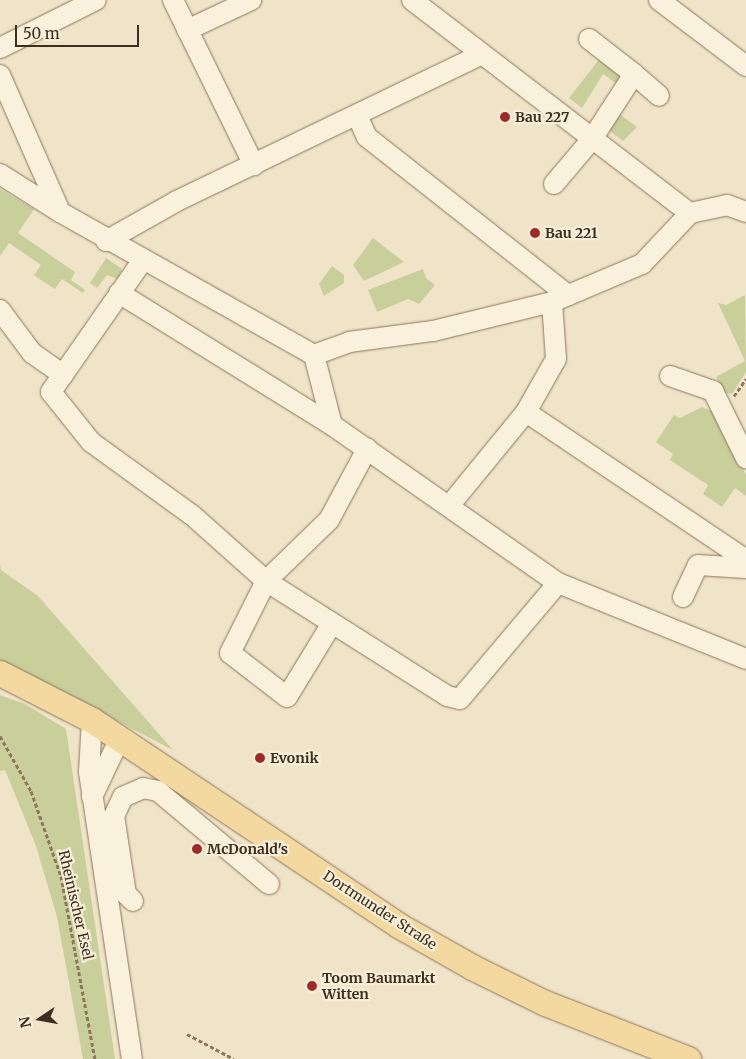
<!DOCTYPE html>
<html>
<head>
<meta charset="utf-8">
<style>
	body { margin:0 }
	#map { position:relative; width:746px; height:1059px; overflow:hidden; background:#f0e4c8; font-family:Merriweather,serif }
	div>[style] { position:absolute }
	.green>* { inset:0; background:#c9cf9b }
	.path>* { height:3px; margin-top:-1.5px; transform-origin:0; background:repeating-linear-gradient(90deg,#8d765c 0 4px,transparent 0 6.5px) }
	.roads { filter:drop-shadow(0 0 1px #8d765c) drop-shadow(0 0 1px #8d765c) }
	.minor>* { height:20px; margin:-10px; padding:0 10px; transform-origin:10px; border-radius:10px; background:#faf1dc }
	.major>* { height:25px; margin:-12.5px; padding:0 12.5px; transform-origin:12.5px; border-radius:12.5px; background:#f3d9a0 }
	.dots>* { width:14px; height:14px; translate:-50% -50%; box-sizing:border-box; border:2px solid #f7eed8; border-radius:50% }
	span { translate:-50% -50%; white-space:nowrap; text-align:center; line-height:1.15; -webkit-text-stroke:4.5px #f7eed8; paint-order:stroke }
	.poi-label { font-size:14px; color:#3d2e20; font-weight:700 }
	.left { translate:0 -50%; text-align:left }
	.street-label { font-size:14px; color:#3d2e20 }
	.north { position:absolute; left:15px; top:994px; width:50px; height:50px; -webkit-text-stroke:4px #f7eed8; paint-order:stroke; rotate:258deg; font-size:14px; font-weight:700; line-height:20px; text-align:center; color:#3d2e20 }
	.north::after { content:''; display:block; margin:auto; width:18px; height:22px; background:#3d2e20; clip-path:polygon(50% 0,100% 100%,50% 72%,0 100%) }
	.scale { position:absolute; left:15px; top:25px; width:124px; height:22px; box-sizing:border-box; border:2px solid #3d2e20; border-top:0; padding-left:6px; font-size:15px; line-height:18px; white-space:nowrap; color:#3d2e20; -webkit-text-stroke:4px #f7eed8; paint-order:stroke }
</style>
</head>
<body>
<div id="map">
	<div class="green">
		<div style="clip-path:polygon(601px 57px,624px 74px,617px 84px,603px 74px,582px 108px,569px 98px)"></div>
		<div style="clip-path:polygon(617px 112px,637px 127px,623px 141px,607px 129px)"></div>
		<div style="clip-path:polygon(0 189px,34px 209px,18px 233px,75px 272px,71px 280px,85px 290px,83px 293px,62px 279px,55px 289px,41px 280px,34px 275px,41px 265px,9px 243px,0 256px)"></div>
		<div style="clip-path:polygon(373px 238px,404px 262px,364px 281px,353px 265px)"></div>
		<div style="clip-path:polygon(106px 258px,122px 269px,118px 279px,107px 275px,97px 288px,90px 283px)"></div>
		<div style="clip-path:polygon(332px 266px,344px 275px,344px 283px,324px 296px,319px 284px)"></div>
		<div style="clip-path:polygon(423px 269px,426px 278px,435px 285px,419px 304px,408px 299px,377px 312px,368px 290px)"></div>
		<div style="clip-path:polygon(745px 295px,746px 372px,732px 394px,724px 393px,716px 377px,745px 361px,718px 303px,726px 305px)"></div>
		<div style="clip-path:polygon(702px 407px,716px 413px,746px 475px,746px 496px,735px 488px,722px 507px,703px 494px,708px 485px,670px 460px,673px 454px,656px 442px,674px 415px,680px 418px)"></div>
		<div style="clip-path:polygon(0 564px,1px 570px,38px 596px,173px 750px,0 660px)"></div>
		<div style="clip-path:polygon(0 695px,25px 704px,66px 729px,115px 1059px,83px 1059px,57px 917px,36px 846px,5px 770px,0 771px)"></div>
	</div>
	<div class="path">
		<div style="left:734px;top:396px;width:21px;rotate:-55deg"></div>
		<div style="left:0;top:736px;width:63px;rotate:60.6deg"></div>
		<div style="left:31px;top:791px;width:90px;rotate:70.6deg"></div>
		<div style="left:61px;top:876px;width:186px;rotate:79.5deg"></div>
		<div style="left:187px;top:1034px;width:53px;rotate:28deg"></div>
	</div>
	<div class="roads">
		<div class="minor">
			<div style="left:173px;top:0;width:184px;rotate:63.9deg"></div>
			<div style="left:412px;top:0;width:350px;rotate:37.5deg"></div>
			<div style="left:690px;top:213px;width:38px;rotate:-12deg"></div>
			<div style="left:727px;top:205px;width:20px;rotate:20deg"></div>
			<div style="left:659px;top:0;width:109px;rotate:37.2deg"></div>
			<div style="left:187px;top:30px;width:71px;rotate:-25.1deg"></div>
			<div style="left:0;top:48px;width:107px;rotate:-26.6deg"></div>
			<div style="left:634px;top:74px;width:33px;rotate:41deg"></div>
			<div style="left:0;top:75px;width:150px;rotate:66.3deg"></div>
			<div style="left:60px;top:212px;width:291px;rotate:29.4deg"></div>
			<div style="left:314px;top:355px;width:72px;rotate:75.6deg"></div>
			<div style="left:332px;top:425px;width:276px;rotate:35deg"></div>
			<div style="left:558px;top:583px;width:203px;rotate:22deg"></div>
			<div style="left:357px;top:115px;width:24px;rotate:66deg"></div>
			<div style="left:367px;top:137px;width:256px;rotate:38.2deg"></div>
			<div style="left:0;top:174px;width:71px;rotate:32.3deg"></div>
			<div style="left:554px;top:184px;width:59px;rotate:-49.8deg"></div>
			<div style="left:592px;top:139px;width:77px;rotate:-57.1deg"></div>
			<div style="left:634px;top:74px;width:57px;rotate:-142.1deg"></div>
			<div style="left:106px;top:241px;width:81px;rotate:-29.4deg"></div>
			<div style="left:177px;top:201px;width:337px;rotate:-25.7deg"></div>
			<div style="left:143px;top:260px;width:161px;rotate:124.9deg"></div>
			<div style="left:51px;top:392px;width:64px;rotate:51.3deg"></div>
			<div style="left:91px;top:442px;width:125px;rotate:35.9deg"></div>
			<div style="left:192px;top:515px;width:99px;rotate:41.7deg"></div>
			<div style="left:266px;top:581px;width:214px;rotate:32.4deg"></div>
			<div style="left:447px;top:696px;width:13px;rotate:13deg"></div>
			<div style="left:460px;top:699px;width:152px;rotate:-49.8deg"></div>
			<div style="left:119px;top:293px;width:251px;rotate:31.8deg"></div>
			<div style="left:0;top:310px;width:54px;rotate:53.3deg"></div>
			<div style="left:32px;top:353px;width:38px;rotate:35deg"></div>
			<div style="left:314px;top:355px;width:37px;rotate:-20deg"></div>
			<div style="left:349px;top:342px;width:85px;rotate:-7.5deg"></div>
			<div style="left:433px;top:331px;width:122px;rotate:-13.7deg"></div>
			<div style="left:552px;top:302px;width:98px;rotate:-22.9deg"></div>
			<div style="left:642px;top:264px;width:70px;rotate:-46.7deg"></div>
			<div style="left:670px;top:376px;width:46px;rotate:19.2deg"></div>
			<div style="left:713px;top:391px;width:75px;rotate:63.8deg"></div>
			<div style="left:526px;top:412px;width:265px;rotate:33.9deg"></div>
			<div style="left:449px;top:506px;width:122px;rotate:-50.7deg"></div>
			<div style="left:526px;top:412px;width:61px;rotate:-60.5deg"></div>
			<div style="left:556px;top:359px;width:57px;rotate:-94deg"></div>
			<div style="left:683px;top:597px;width:35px;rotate:-65deg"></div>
			<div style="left:698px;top:565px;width:48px;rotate:3.6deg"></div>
			<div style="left:331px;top:625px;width:84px;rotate:121.4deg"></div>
			<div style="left:287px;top:697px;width:72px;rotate:-142.3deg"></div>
			<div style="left:230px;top:653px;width:80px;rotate:-63.4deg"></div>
			<div style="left:266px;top:581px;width:88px;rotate:-44.1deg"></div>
			<div style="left:329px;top:520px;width:81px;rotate:-61.8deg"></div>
			<div style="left:92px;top:720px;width:52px;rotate:93.3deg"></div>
			<div style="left:89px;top:772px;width:290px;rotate:81.5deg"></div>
			<div style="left:92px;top:797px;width:65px;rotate:-64.6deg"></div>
			<div style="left:133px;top:901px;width:10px;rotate:-135deg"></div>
			<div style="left:126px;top:894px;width:79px;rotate:-98.7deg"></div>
			<div style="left:114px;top:816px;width:21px;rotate:-65deg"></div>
			<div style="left:123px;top:797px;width:22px;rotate:-24deg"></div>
			<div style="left:143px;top:788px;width:15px;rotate:11deg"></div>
			<div style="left:158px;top:791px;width:145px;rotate:40deg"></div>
		</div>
		<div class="major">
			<div style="left:0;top:673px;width:103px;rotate:27.1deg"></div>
			<div style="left:92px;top:720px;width:368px;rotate:33.8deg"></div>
			<div style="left:398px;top:925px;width:85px;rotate:29.6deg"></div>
			<div style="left:472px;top:967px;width:81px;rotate:26.3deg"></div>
			<div style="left:545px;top:1003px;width:154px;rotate:21.4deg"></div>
		</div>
	</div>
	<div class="dots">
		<div style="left:505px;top:117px;background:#9e2a2b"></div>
		<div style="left:535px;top:233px;background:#9e2a2b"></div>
		<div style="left:260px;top:758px;background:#9e2a2b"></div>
		<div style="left:197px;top:849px;background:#9e2a2b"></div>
		<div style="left:312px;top:986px;background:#9e2a2b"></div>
	</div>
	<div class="poi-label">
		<span class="left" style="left:515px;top:117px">Bau 227</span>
		<span class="left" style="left:545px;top:233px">Bau 221</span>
		<span class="left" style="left:270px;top:758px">Evonik</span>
		<span class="left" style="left:207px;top:849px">McDonald's</span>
		<span class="left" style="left:322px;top:986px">Toom Baumarkt<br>Witten</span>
	</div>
	<div class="street-label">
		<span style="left:76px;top:905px;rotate:77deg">Rheinischer Esel</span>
		<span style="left:380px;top:910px;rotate:33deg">Dortmunder Straße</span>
	</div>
	<div class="north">N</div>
	<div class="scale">50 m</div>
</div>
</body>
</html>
